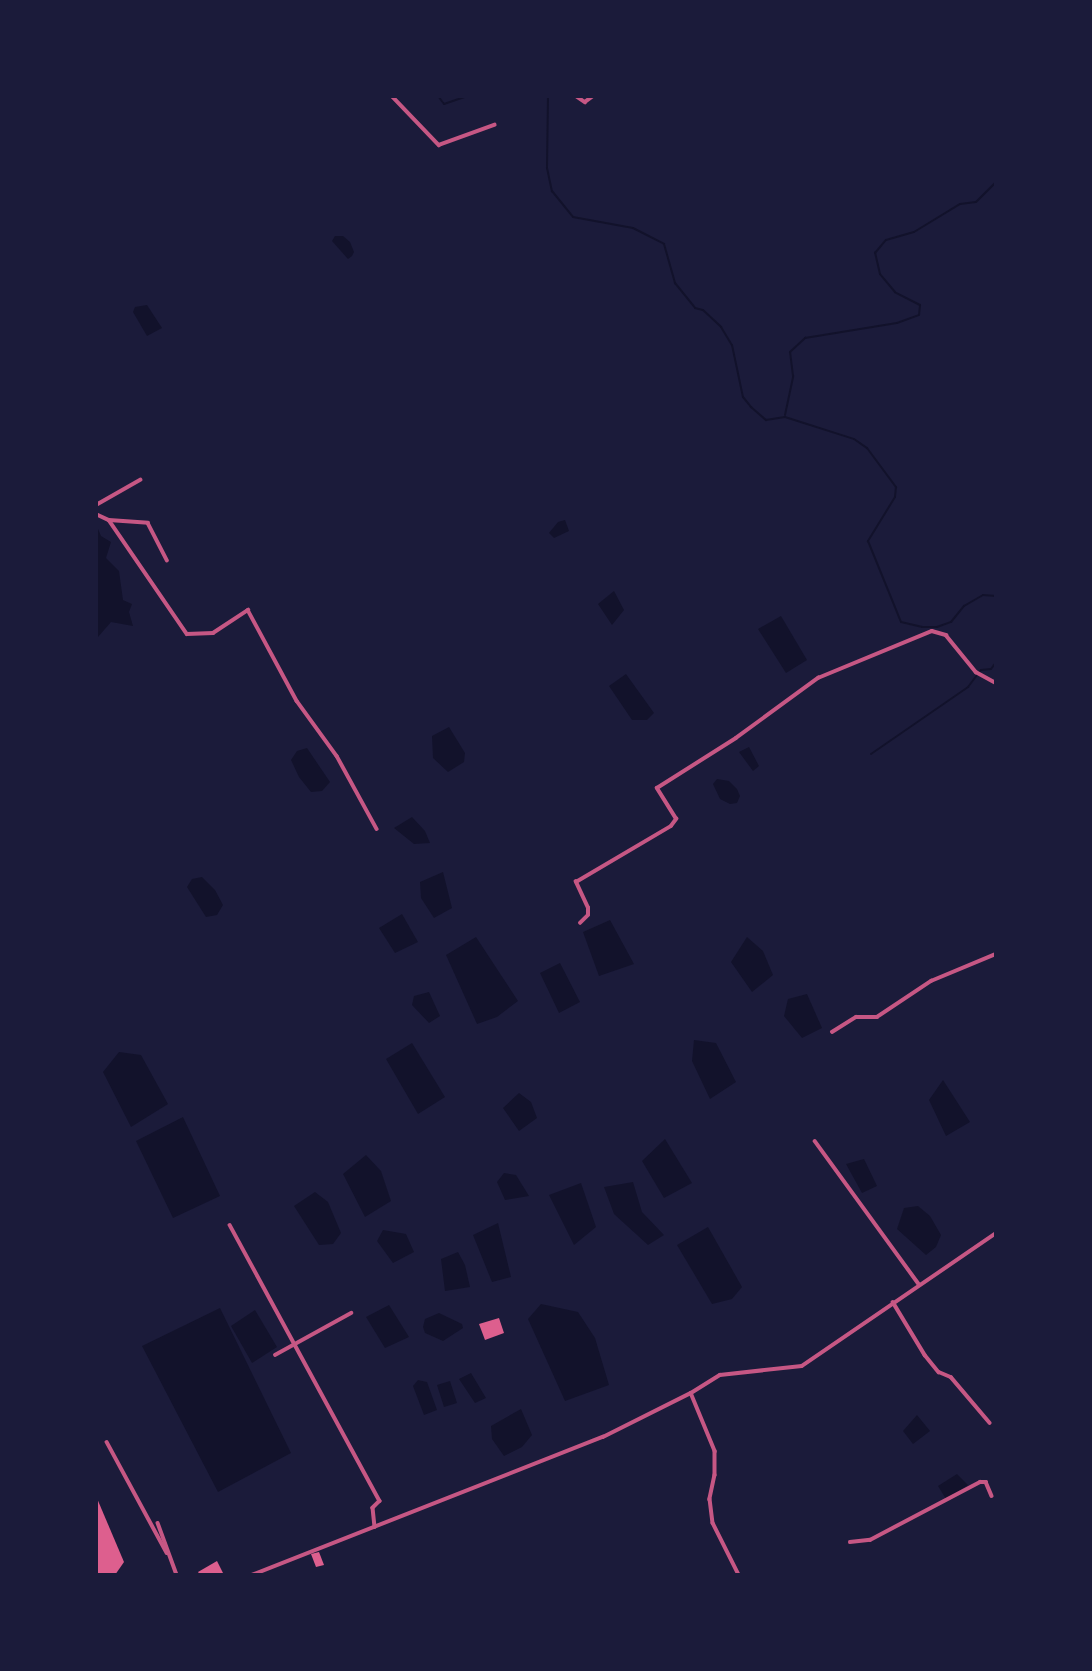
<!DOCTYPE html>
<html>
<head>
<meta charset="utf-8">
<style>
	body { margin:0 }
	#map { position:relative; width:1092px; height:1671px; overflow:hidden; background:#1b1b3a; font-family:Cabin,sans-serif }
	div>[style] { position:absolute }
	.water>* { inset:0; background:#12122b }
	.stream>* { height:2px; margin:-1px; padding:0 1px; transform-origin:1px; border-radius:1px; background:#12122b }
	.building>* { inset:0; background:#dd5f8e }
	.minor>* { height:3.5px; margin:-1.75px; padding:0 1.75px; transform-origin:1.75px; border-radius:1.75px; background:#c65784 }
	span { translate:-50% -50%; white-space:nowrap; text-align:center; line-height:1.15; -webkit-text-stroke:5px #1b1b3a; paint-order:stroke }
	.frame { position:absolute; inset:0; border:98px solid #1b1b3a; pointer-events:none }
</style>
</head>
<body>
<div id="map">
	<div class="water">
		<div style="clip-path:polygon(335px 236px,343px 236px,350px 242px,354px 252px,352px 256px,348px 259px,332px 241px)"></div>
		<div style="clip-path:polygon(147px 305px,162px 328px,147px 336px,133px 312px,135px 307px)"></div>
		<div style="clip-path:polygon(565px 520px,569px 531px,554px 538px,549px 533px,558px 522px)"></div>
		<div style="clip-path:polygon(96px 524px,101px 536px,111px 542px,106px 558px,119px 571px,123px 600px,132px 604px,129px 612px,133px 626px,111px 622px,98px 637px)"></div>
		<div style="clip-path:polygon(614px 591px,624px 610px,612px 625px,598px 604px)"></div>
		<div style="clip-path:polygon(781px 616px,807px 660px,786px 673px,758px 629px)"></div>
		<div style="clip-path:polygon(626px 674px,654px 713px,647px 720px,632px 720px,609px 686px)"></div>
		<div style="clip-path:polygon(449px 727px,465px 753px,464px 762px,448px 772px,433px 758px,432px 736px)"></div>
		<div style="clip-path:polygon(749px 747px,759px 766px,753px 771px,739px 752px)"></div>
		<div style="clip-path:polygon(307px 748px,330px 782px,322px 791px,311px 792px,299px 777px,291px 760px,297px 751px)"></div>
		<div style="clip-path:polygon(717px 779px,729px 781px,737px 789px,740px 796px,737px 803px,730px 804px,720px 799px,713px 784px)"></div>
		<div style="clip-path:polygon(412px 817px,425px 831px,430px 843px,414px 844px,394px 828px)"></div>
		<div style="clip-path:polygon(443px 872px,452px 908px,434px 918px,421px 898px,420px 882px)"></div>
		<div style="clip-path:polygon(202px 877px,215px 890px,223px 905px,217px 915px,206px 917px,187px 887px,192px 879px)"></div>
		<div style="clip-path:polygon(402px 914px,418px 942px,395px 953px,379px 928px)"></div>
		<div style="clip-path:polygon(610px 920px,634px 964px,599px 976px,583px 932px)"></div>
		<div style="clip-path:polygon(476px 937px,518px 1001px,497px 1017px,477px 1024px,446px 955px)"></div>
		<div style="clip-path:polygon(747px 937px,763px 951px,773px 975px,752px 992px,731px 962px)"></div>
		<div style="clip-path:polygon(560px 963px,580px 1002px,559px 1013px,540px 973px)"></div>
		<div style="clip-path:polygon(429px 992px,440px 1016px,429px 1023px,412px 1005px,414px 996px)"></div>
		<div style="clip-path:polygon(807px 994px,822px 1028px,802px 1038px,784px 1016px,788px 999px)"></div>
		<div style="clip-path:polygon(694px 1040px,716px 1043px,736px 1082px,710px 1099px,692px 1061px)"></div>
		<div style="clip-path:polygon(412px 1043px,445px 1097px,418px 1114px,386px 1059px)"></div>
		<div style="clip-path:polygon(119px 1052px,141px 1055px,168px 1104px,131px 1127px,103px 1072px)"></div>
		<div style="clip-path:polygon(943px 1080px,970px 1122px,946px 1136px,929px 1100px)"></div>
		<div style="clip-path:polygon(519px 1093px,531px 1102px,537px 1118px,519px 1131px,503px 1108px)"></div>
		<div style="clip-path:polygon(183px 1117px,220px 1196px,173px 1218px,136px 1141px)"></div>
		<div style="clip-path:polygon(665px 1139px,692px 1183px,664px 1198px,642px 1161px)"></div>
		<div style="clip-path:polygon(366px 1155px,381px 1171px,391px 1201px,365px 1217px,343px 1174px)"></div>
		<div style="clip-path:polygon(864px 1159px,877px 1186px,862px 1193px,846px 1164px)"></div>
		<div style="clip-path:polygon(504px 1173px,516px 1175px,529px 1196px,505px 1200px,497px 1182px)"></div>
		<div style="clip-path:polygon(633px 1182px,642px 1212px,664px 1235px,648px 1245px,614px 1214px,604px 1187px)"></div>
		<div style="clip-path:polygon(581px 1183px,596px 1227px,574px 1245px,549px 1195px)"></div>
		<div style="clip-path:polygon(315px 1192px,328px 1202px,341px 1233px,333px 1244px,319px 1245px,294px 1206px)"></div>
		<div style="clip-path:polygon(918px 1206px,930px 1216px,941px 1235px,936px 1247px,926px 1255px,897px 1229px,904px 1208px)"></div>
		<div style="clip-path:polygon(498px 1223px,511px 1277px,492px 1282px,473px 1235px)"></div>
		<div style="clip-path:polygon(708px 1227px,742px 1287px,732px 1299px,712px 1304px,677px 1245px)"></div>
		<div style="clip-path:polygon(383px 1230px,406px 1234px,414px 1252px,393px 1263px,377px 1241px)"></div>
		<div style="clip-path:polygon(458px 1252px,465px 1265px,470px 1287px,445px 1291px,441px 1259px)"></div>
		<div style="clip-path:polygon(541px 1304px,578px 1312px,595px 1338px,609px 1385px,565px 1401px,528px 1319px)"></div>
		<div style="clip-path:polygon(389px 1305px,409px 1337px,385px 1348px,366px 1317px)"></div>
		<div style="clip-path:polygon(220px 1308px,291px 1453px,218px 1492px,142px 1346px)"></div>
		<div style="clip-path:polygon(255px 1310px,277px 1347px,252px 1363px,231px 1326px)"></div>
		<div style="clip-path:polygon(439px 1313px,462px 1324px,463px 1328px,443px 1341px,425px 1333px,423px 1327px,425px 1319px)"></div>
		<div style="clip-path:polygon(471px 1373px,486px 1398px,475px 1403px,459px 1379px)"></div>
		<div style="clip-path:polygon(418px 1380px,427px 1382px,437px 1410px,424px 1415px,413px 1386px)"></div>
		<div style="clip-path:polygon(450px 1381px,457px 1403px,444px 1407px,437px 1385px)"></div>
		<div style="clip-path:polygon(521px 1409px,532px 1435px,522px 1447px,504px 1456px,492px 1439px,491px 1426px)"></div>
		<div style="clip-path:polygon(917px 1415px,930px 1431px,913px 1444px,903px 1431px)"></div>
		<div style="clip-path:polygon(957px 1474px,968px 1485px,946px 1499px,938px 1486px)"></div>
	</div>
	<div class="stream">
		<div style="left:438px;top:96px;width:10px;rotate:53deg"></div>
		<div style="left:444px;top:104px;width:24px;rotate:-19deg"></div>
		<div style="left:548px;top:96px;width:72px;rotate:90.8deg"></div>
		<div style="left:547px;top:168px;width:24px;rotate:78deg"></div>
		<div style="left:552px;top:191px;width:33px;rotate:51deg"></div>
		<div style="left:573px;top:217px;width:61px;rotate:10.4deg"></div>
		<div style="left:633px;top:228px;width:35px;rotate:27deg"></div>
		<div style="left:664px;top:244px;width:41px;rotate:74.2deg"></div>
		<div style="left:675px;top:283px;width:32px;rotate:51deg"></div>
		<div style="left:695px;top:308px;width:8px;rotate:14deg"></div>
		<div style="left:703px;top:310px;width:25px;rotate:43deg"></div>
		<div style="left:721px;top:327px;width:21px;rotate:59deg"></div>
		<div style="left:732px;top:345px;width:53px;rotate:78.1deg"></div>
		<div style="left:743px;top:397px;width:13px;rotate:51deg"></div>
		<div style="left:751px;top:407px;width:20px;rotate:41deg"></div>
		<div style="left:766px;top:420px;width:19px;rotate:-9deg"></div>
		<div style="left:785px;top:417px;width:72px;rotate:17.7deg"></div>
		<div style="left:854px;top:439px;width:16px;rotate:35deg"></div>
		<div style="left:867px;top:448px;width:49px;rotate:53.4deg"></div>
		<div style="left:896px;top:487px;width:10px;rotate:96deg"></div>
		<div style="left:895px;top:497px;width:52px;rotate:121.5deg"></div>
		<div style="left:868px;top:541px;width:87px;rotate:67.8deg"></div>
		<div style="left:901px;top:622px;width:22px;rotate:13deg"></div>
		<div style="left:922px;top:627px;width:15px"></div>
		<div style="left:937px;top:627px;width:15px;rotate:-20deg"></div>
		<div style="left:951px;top:622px;width:21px;rotate:-51deg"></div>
		<div style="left:964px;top:606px;width:22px;rotate:-30deg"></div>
		<div style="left:983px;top:595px;width:13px;rotate:4deg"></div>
		<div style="left:785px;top:415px;width:40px;rotate:-78deg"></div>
		<div style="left:793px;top:376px;width:24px;rotate:-97deg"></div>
		<div style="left:790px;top:352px;width:21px;rotate:-43deg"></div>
		<div style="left:805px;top:338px;width:93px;rotate:-9.3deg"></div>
		<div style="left:897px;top:323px;width:23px;rotate:-20deg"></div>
		<div style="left:919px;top:315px;width:10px;rotate:-84deg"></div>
		<div style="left:920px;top:305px;width:28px;rotate:-153deg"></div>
		<div style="left:895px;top:292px;width:23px;rotate:-130deg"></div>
		<div style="left:880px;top:274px;width:22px;rotate:-103deg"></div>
		<div style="left:875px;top:253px;width:17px;rotate:-50deg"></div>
		<div style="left:886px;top:240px;width:29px;rotate:-16deg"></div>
		<div style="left:914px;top:232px;width:54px;rotate:-31.3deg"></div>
		<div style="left:960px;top:204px;width:16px;rotate:-7deg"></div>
		<div style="left:976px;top:202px;width:28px;rotate:-45deg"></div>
		<div style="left:871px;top:754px;width:118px;rotate:-34.6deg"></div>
		<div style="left:968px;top:687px;width:21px;rotate:-53deg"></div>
		<div style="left:981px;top:670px;width:10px;rotate:-6deg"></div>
		<div style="left:991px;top:669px;width:9px;rotate:-54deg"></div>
	</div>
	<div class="building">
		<div style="clip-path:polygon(499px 1318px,504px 1333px,485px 1340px,479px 1324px)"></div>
		<div style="clip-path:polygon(96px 1496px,124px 1562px,115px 1575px,96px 1575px)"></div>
		<div style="clip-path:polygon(319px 1552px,324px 1565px,316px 1567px,311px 1554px)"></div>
		<div style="clip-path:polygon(217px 1561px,224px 1575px,200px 1575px,198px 1572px)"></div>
	</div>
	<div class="minor">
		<div style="left:392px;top:96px;width:68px;rotate:46.2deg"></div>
		<div style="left:439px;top:145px;width:59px;rotate:-20deg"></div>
		<div style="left:576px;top:96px;width:11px;rotate:34deg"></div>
		<div style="left:585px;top:102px;width:10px;rotate:-37deg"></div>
		<div style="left:96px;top:505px;width:51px;rotate:-29.6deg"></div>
		<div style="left:96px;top:514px;width:14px;rotate:25deg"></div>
		<div style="left:109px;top:520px;width:138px;rotate:55.6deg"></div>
		<div style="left:187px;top:634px;width:26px;rotate:-2deg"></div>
		<div style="left:213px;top:633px;width:42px;rotate:-33.3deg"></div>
		<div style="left:248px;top:610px;width:103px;rotate:61.7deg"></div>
		<div style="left:297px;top:701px;width:68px;rotate:54deg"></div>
		<div style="left:337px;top:756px;width:83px;rotate:61.3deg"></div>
		<div style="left:109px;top:520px;width:39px;rotate:4deg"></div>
		<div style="left:148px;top:523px;width:42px;rotate:62.8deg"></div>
		<div style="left:580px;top:923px;width:11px;rotate:-45deg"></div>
		<div style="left:588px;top:915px;width:7px;rotate:-90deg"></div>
		<div style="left:588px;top:908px;width:29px;rotate:-115deg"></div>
		<div style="left:576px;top:882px;width:110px;rotate:-30.5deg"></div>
		<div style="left:671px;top:826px;width:9px;rotate:-54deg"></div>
		<div style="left:676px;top:819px;width:36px;rotate:-122deg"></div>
		<div style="left:657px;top:788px;width:93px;rotate:-32.3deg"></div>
		<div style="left:736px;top:738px;width:102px;rotate:-36.2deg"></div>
		<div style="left:818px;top:678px;width:123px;rotate:-22.4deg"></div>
		<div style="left:932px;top:631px;width:15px;rotate:16deg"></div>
		<div style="left:946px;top:635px;width:48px;rotate:51deg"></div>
		<div style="left:976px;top:672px;width:23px;rotate:29deg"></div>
		<div style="left:832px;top:1032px;width:28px;rotate:-32deg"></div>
		<div style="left:856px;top:1017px;width:21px"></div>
		<div style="left:877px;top:1017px;width:65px;rotate:-33.7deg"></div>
		<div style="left:931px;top:981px;width:70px;rotate:-22.6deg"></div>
		<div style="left:815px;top:1141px;width:177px;rotate:54deg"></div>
		<div style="left:230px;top:1225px;width:314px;rotate:61.5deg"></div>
		<div style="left:380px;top:1501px;width:10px;rotate:135deg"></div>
		<div style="left:373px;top:1508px;width:19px;rotate:84deg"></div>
		<div style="left:893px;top:1302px;width:62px;rotate:58.9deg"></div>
		<div style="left:925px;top:1355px;width:22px;rotate:51deg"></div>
		<div style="left:939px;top:1372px;width:13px;rotate:23deg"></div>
		<div style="left:951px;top:1377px;width:60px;rotate:49.7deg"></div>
		<div style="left:275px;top:1355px;width:87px;rotate:-28.9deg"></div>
		<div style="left:691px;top:1393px;width:63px;rotate:67.5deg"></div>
		<div style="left:715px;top:1451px;width:24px;rotate:90deg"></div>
		<div style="left:715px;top:1475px;width:25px;rotate:102deg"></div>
		<div style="left:710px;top:1499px;width:24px;rotate:83deg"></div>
		<div style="left:713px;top:1523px;width:58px;rotate:63.4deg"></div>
		<div style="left:107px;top:1442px;width:126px;rotate:61.6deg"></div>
		<div style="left:158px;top:1523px;width:55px;rotate:69.9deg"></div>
		<div style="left:850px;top:1542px;width:20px;rotate:-6deg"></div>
		<div style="left:870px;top:1540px;width:124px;rotate:-27.8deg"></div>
		<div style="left:980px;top:1482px;width:6px"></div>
		<div style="left:986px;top:1482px;width:15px;rotate:67deg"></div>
		<div style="left:252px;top:1575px;width:377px;rotate:-21.5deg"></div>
		<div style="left:603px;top:1437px;width:98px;rotate:-26.6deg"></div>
		<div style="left:691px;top:1393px;width:34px;rotate:-32deg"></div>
		<div style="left:720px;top:1375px;width:82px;rotate:-6.3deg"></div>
		<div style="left:802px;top:1366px;width:235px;rotate:-34.4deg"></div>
	</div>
	<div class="frame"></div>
</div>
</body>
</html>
